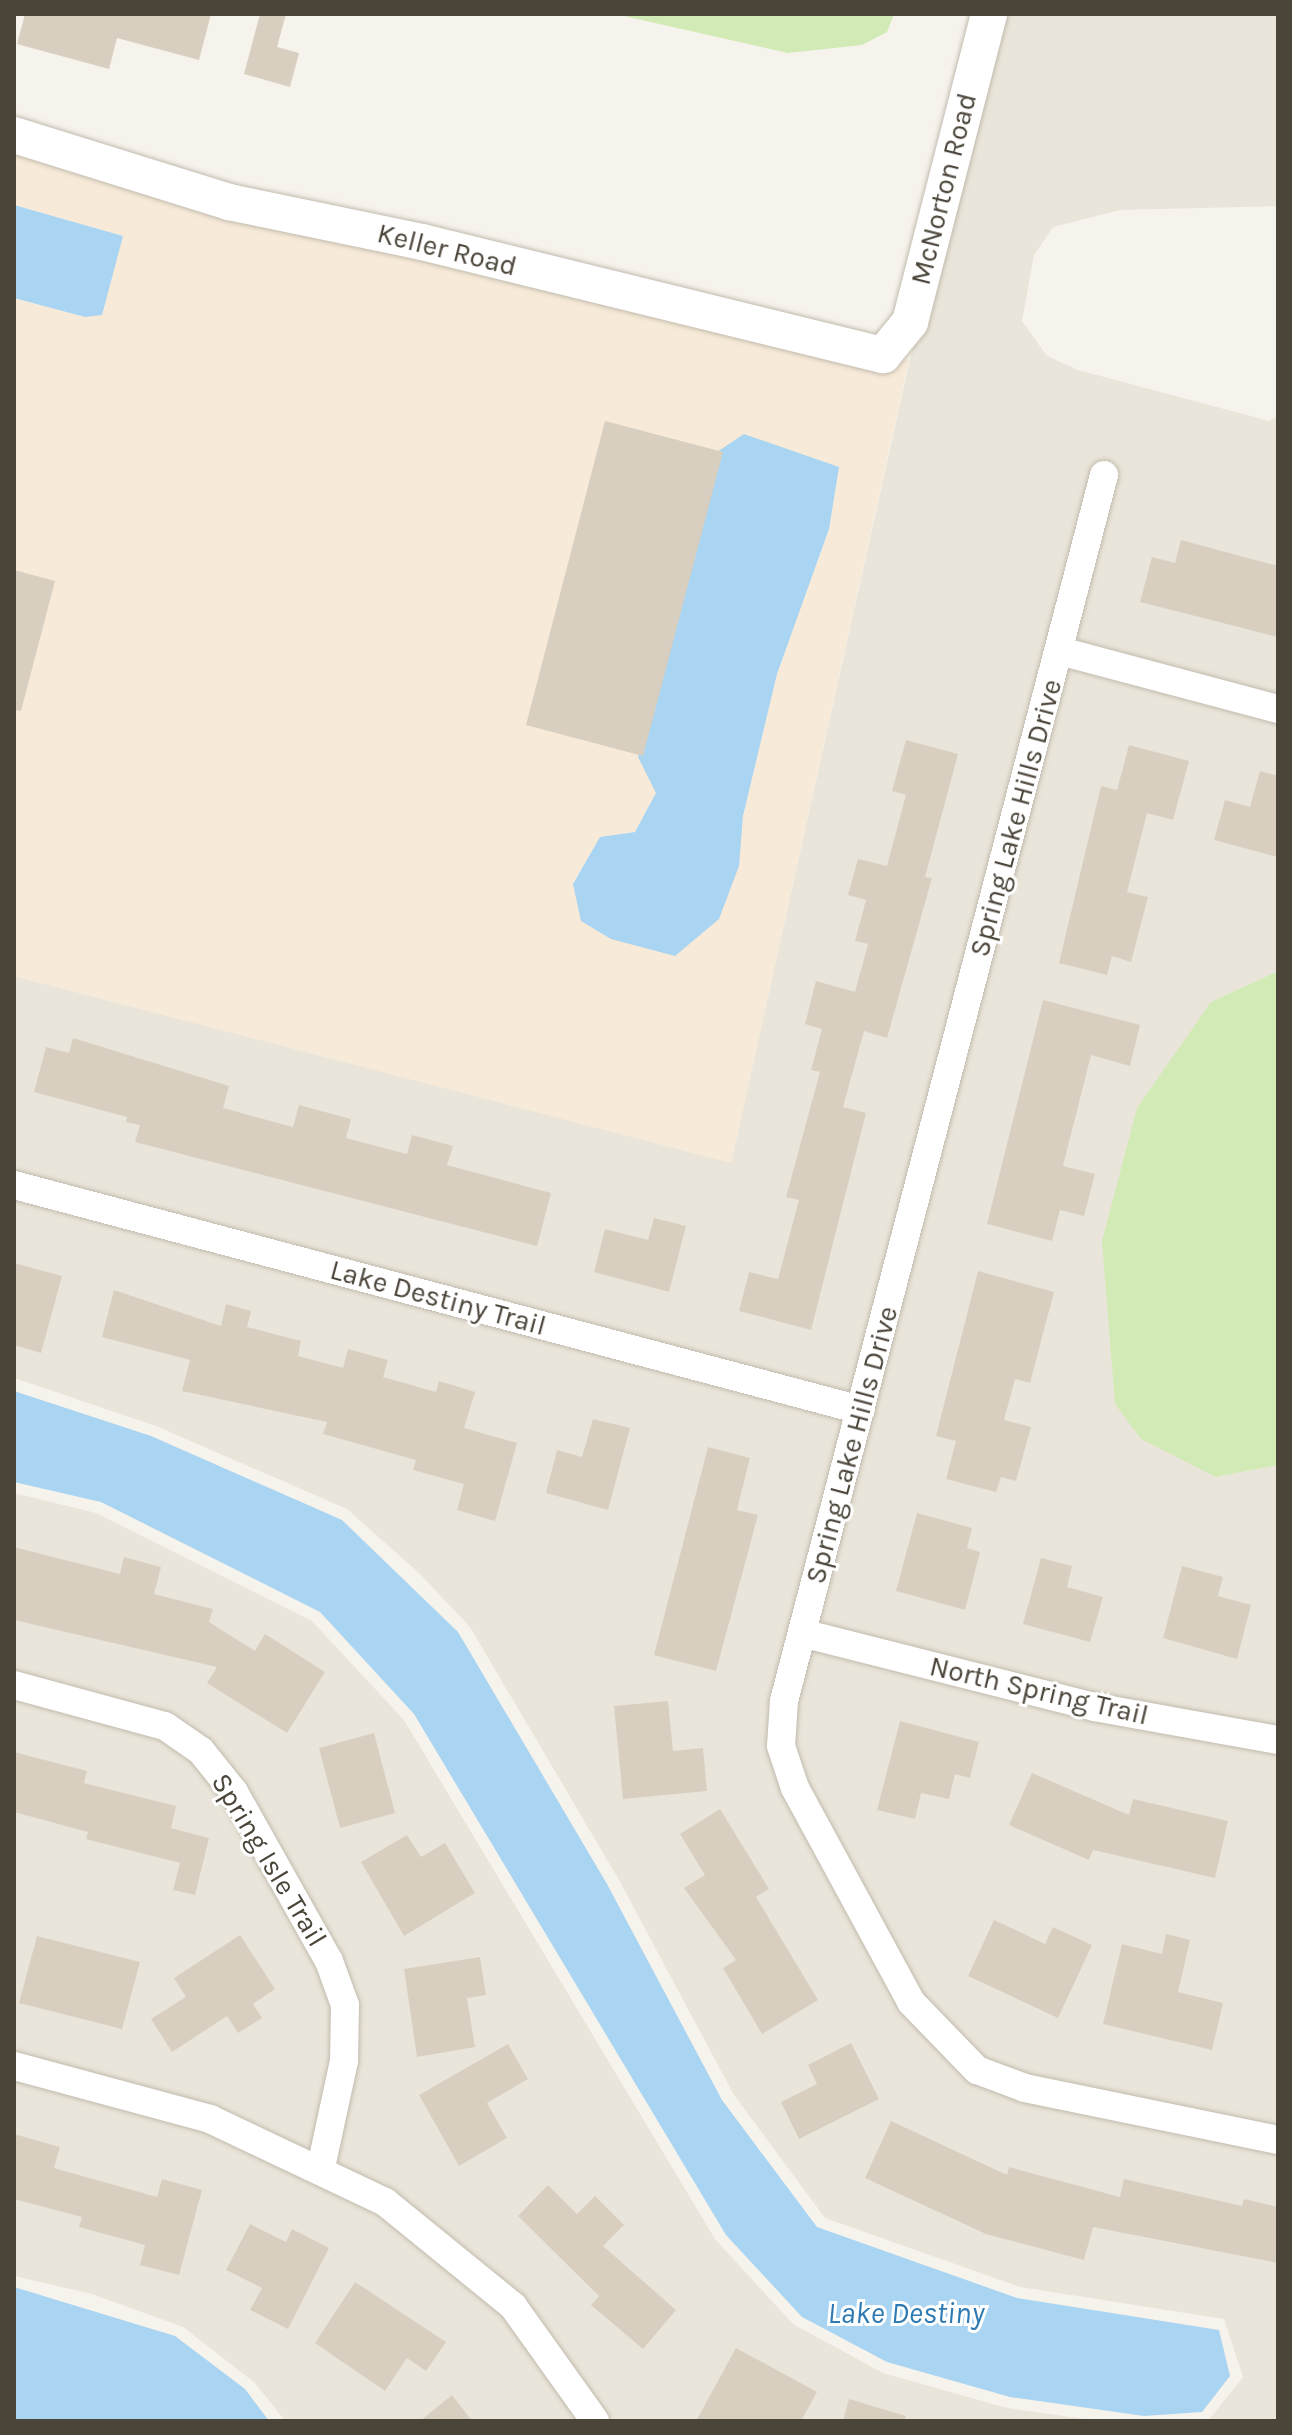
<!DOCTYPE html>
<html>
<head>
<meta charset="utf-8">
<style>
	body { margin:0 }
	#map { position:relative; width:1292px; height:2435px; overflow:hidden; background:#f6f3ec; font-family:Karla,sans-serif }
	div>[style] { position:absolute }
	.residential>* { inset:0; background:#eae5da }
	.commercial>* { inset:0; background:#f7ead8 }
	.green>* { inset:0; background:#d2eab5 }
	.water>* { inset:0; background:#a9d4f2 }
	.building>* { inset:0; background:#d8cfc1 }
	.roads { filter:drop-shadow(0 0 2px #c2bbae) drop-shadow(0 0 2px #c2bbae) }
	.minor>* { height:28px; margin:-14px; padding:0 14px; transform-origin:14px; border-radius:14px; background:#fff }
	.tertiary>* { height:36px; margin:-18px; padding:0 18px; transform-origin:18px; border-radius:18px; background:#fff }
	span { translate:-50% -50%; white-space:nowrap; text-align:center; line-height:1.15; -webkit-text-stroke:6px #fff; paint-order:stroke }
	.street-label { font-size:28px; color:#4b4439 }
	.water-label { font-size:30px; color:#2e7ab2; font-style:italic }
	.frame { position:absolute; inset:0; border:16px solid #4b4439; pointer-events:none }
</style>
</head>
<body>
<div id="map">
	<div class="residential">
		<div style="clip-path:polygon(1005px 14px,1278px 14px,1278px 206px,1120px 210px,1053px 227px,1034px 255px,1022px 321px,1047px 356px,1078px 370px,1269px 421px,1278px 416px,1278px 971px,1211px 1002px,1112px 1352px,1115px 1404px,1216px 1477px,1278px 1465px,1278px 2421px,1208px 2421px,1243px 2377px,1224px 2319px,1020px 2287px,825px 2218px,734px 2095px,619px 1880px,470px 1627px,420px 1574px,347px 1509px,156px 1426px,14px 1378px,14px 976px,731px 1162px,912px 350px,924px 325px)"></div>
		<div style="clip-path:polygon(14px 1493px,96px 1513px,312px 1621px,404px 1720px,715px 2239px,793px 2324px,883px 2373px,1007px 2408px,1098px 2421px,285px 2421px,255px 2383px,183px 2327px,92px 2294px,14px 2276px)"></div>
	</div>
	<div class="commercial">
		<div style="clip-path:polygon(evenodd,14px 149px,875px 366px,882px 374px,894px 371px,902px 358px,909px 360px,731px 1163px,14px 976px,14px 298px,85px 317px,123px 236px,14px 205px,14px 149px,838px 467px,829px 529px,777px 674px,743px 816px,739px 866px,573px 884px,600px 837px,635px 832px,838px 467px)"></div>
	</div>
	<div class="green">
		<div style="clip-path:polygon(615px 14px,894px 14px,887px 32px,862px 45px,788px 53px)"></div>
		<div style="clip-path:polygon(1278px 971px,1278px 1465px,1216px 1477px,1141px 1439px,1115px 1404px,1102px 1241px,1137px 1108px,1211px 1002px)"></div>
	</div>
	<div class="water">
		<div style="clip-path:polygon(14px 205px,123px 236px,102px 315px,85px 317px,14px 298px)"></div>
		<div style="clip-path:polygon(744px 434px,839px 467px,829px 529px,777px 674px,743px 816px,739px 866px,719px 919px,675px 956px,611px 939px,581px 921px,573px 884px,600px 837px,635px 832px,656px 793px,638px 757px,714px 454px)"></div>
		<div style="clip-path:polygon(14px 1391px,151px 1436px,342px 1520px,458px 1632px,607px 1884px,722px 2100px,817px 2227px,1017px 2298px,1219px 2330px,1230px 2376px,1202px 2412px,1144px 2416px,1010px 2397px,887px 2362px,802px 2317px,726px 2235px,414px 1714px,320px 1612px,101px 1502px,14px 1482px)"></div>
		<div style="clip-path:polygon(14px 2287px,175px 2336px,245px 2389px,269px 2421px,14px 2421px)"></div>
	</div>
	<div class="building">
		<div style="clip-path:polygon(25px 14px,211px 14px,199px 60px,117px 38px,109px 69px,17px 44px)"></div>
		<div style="clip-path:polygon(260px 14px,286px 14px,277px 47px,299px 53px,290px 87px,244px 74px)"></div>
		<div style="clip-path:polygon(605px 421px,723px 452px,643px 756px,526px 725px)"></div>
		<div style="clip-path:polygon(1181px 540px,1278px 566px,1278px 637px,1140px 602px,1152px 557px,1175px 563px)"></div>
		<div style="clip-path:polygon(14px 570px,55px 581px,21px 711px,14px 710px)"></div>
		<div style="clip-path:polygon(906px 740px,958px 754px,925px 877px,932px 878px,887px 1038px,864px 1031px,843px 1107px,866px 1113px,811px 1330px,739px 1311px,749px 1272px,778px 1279px,799px 1200px,786px 1197px,820px 1072px,811px 1070px,822px 1029px,805px 1024px,816px 981px,855px 992px,868px 944px,855px 941px,866px 900px,848px 895px,858px 859px,887px 866px,906px 795px,892px 791px)"></div>
		<div style="clip-path:polygon(1129px 745px,1189px 761px,1173px 820px,1147px 813px,1127px 892px,1148px 897px,1131px 962px,1112px 956px,1107px 975px,1059px 963px,1101px 786px,1117px 790px)"></div>
		<div style="clip-path:polygon(1260px 771px,1278px 776px,1278px 857px,1214px 840px,1225px 800px,1250px 807px)"></div>
		<div style="clip-path:polygon(1043px 1000px,1140px 1025px,1130px 1066px,1091px 1055px,1063px 1166px,1095px 1174px,1084px 1216px,1060px 1210px,1052px 1241px,987px 1224px)"></div>
		<div style="clip-path:polygon(73px 1038px,229px 1086px,223px 1108px,293px 1127px,299px 1105px,351px 1119px,346px 1138px,407px 1154px,412px 1135px,453px 1146px,447px 1165px,551px 1193px,537px 1246px,135px 1142px,140px 1125px,126px 1122px,127px 1117px,34px 1092px,46px 1047px,69px 1053px)"></div>
		<div style="clip-path:polygon(654px 1218px,686px 1226px,669px 1292px,594px 1272px,605px 1229px,648px 1240px)"></div>
		<div style="clip-path:polygon(14px 1263px,62px 1276px,41px 1353px,14px 1345px)"></div>
		<div style="clip-path:polygon(978px 1271px,1054px 1292px,1030px 1383px,1015px 1379px,1004px 1420px,1031px 1427px,1016px 1481px,1001px 1477px,996px 1492px,946px 1479px,956px 1441px,936px 1436px)"></div>
		<div style="clip-path:polygon(114px 1290px,221px 1326px,226px 1304px,251px 1311px,247px 1327px,301px 1341px,298px 1356px,343px 1368px,348px 1349px,388px 1360px,383px 1377px,436px 1392px,439px 1381px,475px 1392px,464px 1428px,517px 1443px,495px 1521px,457px 1510px,464px 1484px,413px 1470px,416px 1460px,323px 1434px,327px 1422px,182px 1391px,190px 1360px,102px 1337px)"></div>
		<div style="clip-path:polygon(593px 1419px,630px 1428px,608px 1510px,546px 1493px,557px 1450px,582px 1457px)"></div>
		<div style="clip-path:polygon(708px 1447px,750px 1458px,737px 1510px,758px 1515px,716px 1671px,654px 1655px)"></div>
		<div style="clip-path:polygon(917px 1513px,972px 1528px,967px 1548px,980px 1552px,965px 1610px,896px 1591px)"></div>
		<div style="clip-path:polygon(14px 1547px,120px 1574px,124px 1557px,161px 1567px,154px 1594px,213px 1609px,209px 1622px,255px 1651px,265px 1634px,325px 1672px,287px 1733px,207px 1683px,217px 1667px,14px 1620px)"></div>
		<div style="clip-path:polygon(1041px 1558px,1072px 1566px,1067px 1587px,1103px 1597px,1090px 1642px,1023px 1624px)"></div>
		<div style="clip-path:polygon(1182px 1566px,1223px 1577px,1218px 1596px,1251px 1605px,1237px 1659px,1163px 1638px)"></div>
		<div style="clip-path:polygon(668px 1701px,673px 1751px,703px 1748px,707px 1791px,623px 1799px,614px 1706px)"></div>
		<div style="clip-path:polygon(900px 1721px,979px 1742px,970px 1778px,955px 1774px,949px 1799px,921px 1793px,915px 1819px,877px 1810px)"></div>
		<div style="clip-path:polygon(374px 1733px,395px 1813px,340px 1828px,319px 1748px)"></div>
		<div style="clip-path:polygon(14px 1752px,87px 1771px,84px 1783px,176px 1806px,171px 1828px,209px 1838px,195px 1895px,173px 1890px,180px 1863px,86px 1839px,88px 1832px,14px 1812px)"></div>
		<div style="clip-path:polygon(1032px 1773px,1129px 1815px,1133px 1799px,1228px 1821px,1215px 1878px,1093px 1850px,1089px 1860px,1009px 1825px)"></div>
		<div style="clip-path:polygon(720px 1809px,769px 1889px,756px 1897px,818px 2000px,762px 2034px,723px 1968px,736px 1960px,684px 1888px,705px 1875px,680px 1834px)"></div>
		<div style="clip-path:polygon(407px 1835px,421px 1857px,445px 1843px,475px 1893px,404px 1936px,361px 1862px)"></div>
		<div style="clip-path:polygon(994px 1920px,1045px 1944px,1053px 1927px,1092px 1945px,1058px 2018px,968px 1976px)"></div>
		<div style="clip-path:polygon(1166px 1934px,1190px 1940px,1178px 1992px,1223px 2003px,1212px 2050px,1103px 2024px,1122px 1944px,1162px 1954px)"></div>
		<div style="clip-path:polygon(240px 1935px,275px 1989px,253px 2004px,262px 2018px,238px 2033px,227px 2016px,172px 2052px,151px 2019px,186px 1997px,174px 1978px)"></div>
		<div style="clip-path:polygon(37px 1936px,140px 1962px,122px 2029px,19px 2003px)"></div>
		<div style="clip-path:polygon(480px 1957px,486px 1995px,467px 1998px,475px 2047px,417px 2057px,404px 1969px)"></div>
		<div style="clip-path:polygon(851px 2043px,879px 2099px,799px 2139px,781px 2102px,817px 2084px,808px 2065px)"></div>
		<div style="clip-path:polygon(508px 2044px,528px 2079px,487px 2103px,507px 2138px,459px 2166px,419px 2095px)"></div>
		<div style="clip-path:polygon(891px 2121px,1007px 2175px,1009px 2167px,1120px 2197px,1124px 2179px,1242px 2206px,1244px 2199px,1278px 2207px,1278px 2263px,1093px 2227px,1084px 2260px,986px 2234px,865px 2178px)"></div>
		<div style="clip-path:polygon(14px 2134px,60px 2147px,54px 2168px,157px 2197px,162px 2179px,202px 2190px,179px 2275px,140px 2265px,145px 2245px,79px 2227px,82px 2217px,14px 2199px)"></div>
		<div style="clip-path:polygon(548px 2185px,577px 2214px,595px 2196px,624px 2225px,603px 2246px,676px 2310px,643px 2349px,591px 2305px,599px 2296px,518px 2216px)"></div>
		<div style="clip-path:polygon(250px 2224px,286px 2242px,292px 2229px,329px 2248px,288px 2329px,250px 2310px,262px 2288px,226px 2270px)"></div>
		<div style="clip-path:polygon(355px 2282px,446px 2342px,426px 2371px,407px 2358px,385px 2391px,315px 2343px)"></div>
		<div style="clip-path:polygon(736px 2348px,817px 2392px,801px 2421px,696px 2421px)"></div>
		<div style="clip-path:polygon(452px 2395px,472px 2421px,420px 2421px)"></div>
		<div style="clip-path:polygon(849px 2399px,906px 2416px,905px 2421px,843px 2421px)"></div>
	</div>
	<div class="roads">
		<div class="minor">
			<div style="left:1104px;top:475px;width:1267px;rotate:104.63deg"></div>
			<div style="left:784px;top:1701px;width:45px;rotate:93.8deg"></div>
			<div style="left:781px;top:1746px;width:44px;rotate:71.6deg"></div>
			<div style="left:795px;top:1788px;width:243px;rotate:61.5deg"></div>
			<div style="left:911px;top:2002px;width:95px;rotate:45.9deg"></div>
			<div style="left:977px;top:2070px;width:51px;rotate:20.6deg"></div>
			<div style="left:1025px;top:2088px;width:258px;rotate:11.6deg"></div>
			<div style="left:1060px;top:651px;width:226px;rotate:14.9deg"></div>
			<div style="left:14px;top:1185px;width:876px;rotate:14.88deg"></div>
			<div style="left:802px;top:1633px;width:301px;rotate:14.2deg"></div>
			<div style="left:1094px;top:1707px;width:187px;rotate:10.2deg"></div>
			<div style="left:14px;top:1685px;width:156px;rotate:15.2deg"></div>
			<div style="left:165px;top:1726px;width:44px;rotate:34.8deg"></div>
			<div style="left:201px;top:1751px;width:53px;rotate:51.2deg"></div>
			<div style="left:234px;top:1792px;width:194px;rotate:60.7deg"></div>
			<div style="left:329px;top:1961px;width:47px;rotate:70deg"></div>
			<div style="left:345px;top:2005px;width:56px;rotate:91deg"></div>
			<div style="left:344px;top:2061px;width:108px;rotate:102.2deg"></div>
			<div style="left:14px;top:2066px;width:203px;rotate:15.1deg"></div>
			<div style="left:210px;top:2119px;width:194px;rotate:25.4deg"></div>
			<div style="left:385px;top:2202px;width:165px;rotate:39.1deg"></div>
			<div style="left:513px;top:2306px;width:141px;rotate:54.5deg"></div>
		</div>
		<div class="tertiary">
			<div style="left:14px;top:135px;width:225px;rotate:17.3deg"></div>
			<div style="left:229px;top:202px;width:197px;rotate:11.7deg"></div>
			<div style="left:422px;top:242px;width:475px;rotate:13.8deg"></div>
			<div style="left:883px;top:355px;width:43px;rotate:-50.7deg"></div>
			<div style="left:910px;top:322px;width:318px;rotate:-75.6deg"></div>
		</div>
	</div>
	<div class="street-label">
		<span style="left:944px;top:189px;rotate:-76deg">McNorton Road</span>
		<span style="left:447px;top:250px;rotate:14deg">Keller Road</span>
		<span style="left:1016px;top:818px;rotate:-75deg">Spring Lake Hills Drive</span>
		<span style="left:438px;top:1298px;rotate:15deg">Lake Destiny Trail</span>
		<span style="left:852px;top:1445px;rotate:-75deg">Spring Lake Hills Drive</span>
		<span style="left:1039px;top:1691px;rotate:13deg">North Spring Trail</span>
		<span style="left:269px;top:1860px;rotate:59deg">Spring Isle Trail</span>
	</div>
	<div class="water-label">
		<span style="left:906px;top:2313px">Lake Destiny</span>
	</div>
	<div class="frame"></div>
</div>
</body>
</html>
